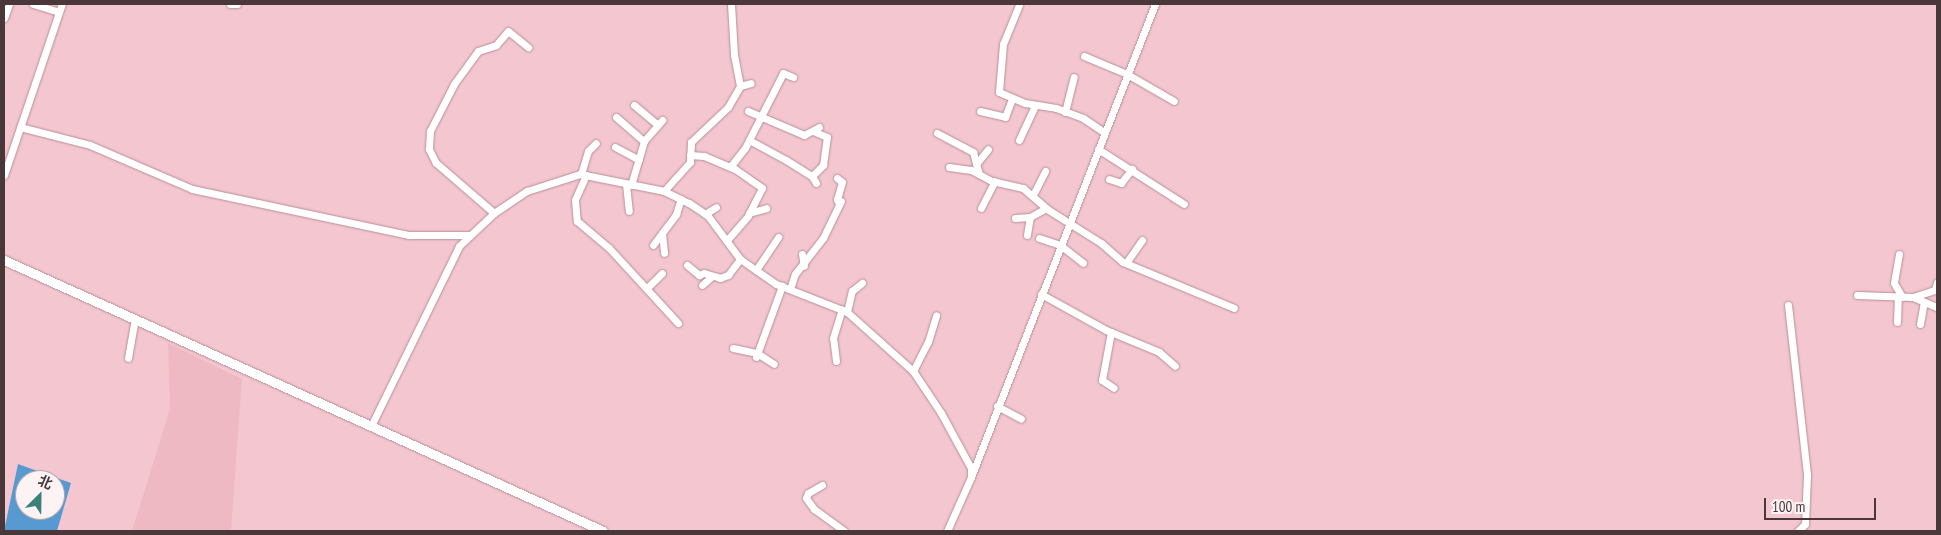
<!DOCTYPE html>
<html>
<head>
<meta charset="utf-8">
<style>
	body { margin:0 }
	#map { position:relative; width:1941px; height:535px; overflow:hidden; background:#f4c7d0; font-family:"PT Sans Narrow","Noto Sans SC",sans-serif }
	div>[style] { position:absolute }
	.built>* { inset:0; background:#eeb9c3 }
	.water>* { inset:0; background:#569ad1 }
	.roads { filter:drop-shadow(0 0 1px #b98f97) drop-shadow(0 0 1px #b98f97) }
	.minor>* { height:7px; margin:-3.5px; padding:0 3.5px; transform-origin:3.5px; border-radius:3.5px; background:#fff }
	.tertiary>* { height:9px; margin:-4.5px; padding:0 4.5px; transform-origin:4.5px; border-radius:4.5px; background:#fff }
	span { translate:-50% -50%; white-space:nowrap; text-align:center; line-height:1.15; -webkit-text-stroke:5px #fdf3f5; paint-order:stroke }
	.frame { position:absolute; inset:0; border:5px solid #49373a; pointer-events:none }
	.north { position:absolute; left:15px; top:470px; width:50px; height:50px; box-sizing:border-box; background:#fdf3f5; border:1px solid #b5a8aa; border-radius:50%; rotate:23deg; font-size:14px; font-weight:700; line-height:20px; text-align:center; color:#49373a }
	.north::after { content:''; display:block; margin:auto; width:18px; height:22px; background:#3b8179; clip-path:polygon(50% 0,100% 100%,50% 72%,0 100%) }
	.scale { position:absolute; left:1764px; top:498px; width:112px; height:22px; box-sizing:border-box; border:2px solid #49373a; border-top:0; padding-left:6px; font-size:15px; line-height:18px; white-space:nowrap; color:#49373a; -webkit-text-stroke:4px #fdf3f5; paint-order:stroke }
</style>
</head>
<body>
<div id="map">
	<div class="built">
		<div style="clip-path:polygon(168px 343px,242px 379px,231px 531px,132px 531px,170px 409px)"></div>
	</div>
	<div class="water">
		<div style="clip-path:polygon(evenodd,18px 464px,71px 483px,57px 531px,4px 531px,18px 464px,25px 480px,55px 480px,55px 510px,25px 510px,25px 480px)"></div>
	</div>
	<div class="roads">
		<div class="minor">
			<div style="left:33px;top:4px;width:27px;rotate:17deg"></div>
			<div style="left:230px;top:4px;width:7px"></div>
			<div style="left:731px;top:4px;width:51px;rotate:86.6deg"></div>
			<div style="left:734px;top:55px;width:32px;rotate:79deg"></div>
			<div style="left:1019px;top:5px;width:42px;rotate:112.3deg"></div>
			<div style="left:1003px;top:44px;width:48px;rotate:94.8deg"></div>
			<div style="left:999px;top:92px;width:28px;rotate:23deg"></div>
			<div style="left:1025px;top:103px;width:31px;rotate:9deg"></div>
			<div style="left:1056px;top:108px;width:29px;rotate:20deg"></div>
			<div style="left:1083px;top:118px;width:25px;rotate:34deg"></div>
			<div style="left:4px;top:18px;width:15px;rotate:-70deg"></div>
			<div style="left:1084px;top:56px;width:47px;rotate:22.7deg"></div>
			<div style="left:1127px;top:74px;width:54px;rotate:29.9deg"></div>
			<div style="left:634px;top:105px;width:31px;rotate:40deg"></div>
			<div style="left:748px;top:111px;width:61px;rotate:23.2deg"></div>
			<div style="left:804px;top:135px;width:17px;rotate:-28deg"></div>
			<div style="left:980px;top:111px;width:26px;rotate:13deg"></div>
			<div style="left:1005px;top:117px;width:19px;rotate:-69deg"></div>
			<div style="left:1065px;top:112px;width:36px;rotate:-76deg"></div>
			<div style="left:616px;top:117px;width:37px;rotate:41deg"></div>
			<div style="left:20px;top:127px;width:72px;rotate:14.4deg"></div>
			<div style="left:90px;top:145px;width:111px;rotate:23.3deg"></div>
			<div style="left:192px;top:189px;width:222px;rotate:12deg"></div>
			<div style="left:409px;top:235px;width:59px"></div>
			<div style="left:937px;top:133px;width:41px;rotate:27.8deg"></div>
			<div style="left:973px;top:152px;width:23px;rotate:75deg"></div>
			<div style="left:749px;top:140px;width:42px;rotate:28.4deg"></div>
			<div style="left:786px;top:160px;width:31px;rotate:32deg"></div>
			<div style="left:812px;top:176px;width:8px;rotate:60deg"></div>
			<div style="left:1019px;top:140px;width:38px;rotate:-65deg"></div>
			<div style="left:615px;top:147px;width:27px;rotate:28deg"></div>
			<div style="left:1098px;top:149px;width:102px;rotate:32.6deg"></div>
			<div style="left:690px;top:155px;width:14px;rotate:4deg"></div>
			<div style="left:704px;top:156px;width:34px;rotate:23deg"></div>
			<div style="left:735px;top:169px;width:33px;rotate:35deg"></div>
			<div style="left:762px;top:188px;width:31px;rotate:117deg"></div>
			<div style="left:748px;top:216px;width:33px;rotate:131deg"></div>
			<div style="left:976px;top:164px;width:19px;rotate:-51deg"></div>
			<div style="left:730px;top:167px;width:24px;rotate:-52deg"></div>
			<div style="left:745px;top:148px;width:84px;rotate:-63.1deg"></div>
			<div style="left:783px;top:73px;width:11px;rotate:22deg"></div>
			<div style="left:949px;top:167px;width:22px;rotate:8deg"></div>
			<div style="left:971px;top:170px;width:24px;rotate:28deg"></div>
			<div style="left:992px;top:181px;width:32px;rotate:13deg"></div>
			<div style="left:1023px;top:188px;width:32px;rotate:41deg"></div>
			<div style="left:1047px;top:209px;width:64px;rotate:32.2deg"></div>
			<div style="left:1101px;top:243px;width:29px;rotate:41deg"></div>
			<div style="left:1123px;top:262px;width:120px;rotate:22.5deg"></div>
			<div style="left:581px;top:174px;width:24px;rotate:-73deg"></div>
			<div style="left:588px;top:151px;width:11px;rotate:-45deg"></div>
			<div style="left:4px;top:175px;width:181px;rotate:-71.3deg"></div>
			<div style="left:586px;top:175px;width:27px;rotate:114deg"></div>
			<div style="left:575px;top:200px;width:21px;rotate:85deg"></div>
			<div style="left:577px;top:221px;width:42px;rotate:40.2deg"></div>
			<div style="left:609px;top:248px;width:102px;rotate:47.4deg"></div>
			<div style="left:812px;top:176px;width:16px;rotate:-45deg"></div>
			<div style="left:823px;top:165px;width:28px;rotate:-82deg"></div>
			<div style="left:827px;top:137px;width:15px;rotate:-157deg"></div>
			<div style="left:837px;top:178px;width:6px;rotate:39deg"></div>
			<div style="left:842px;top:182px;width:18px;rotate:106deg"></div>
			<div style="left:837px;top:199px;width:5px;rotate:68deg"></div>
			<div style="left:1109px;top:179px;width:13px;rotate:18deg"></div>
			<div style="left:1121px;top:183px;width:18px;rotate:-52deg"></div>
			<div style="left:626px;top:184px;width:27px;rotate:84deg"></div>
			<div style="left:631px;top:185px;width:46px;rotate:-73.5deg"></div>
			<div style="left:644px;top:141px;width:28px;rotate:-49deg"></div>
			<div style="left:664px;top:191px;width:39px;rotate:-48deg"></div>
			<div style="left:690px;top:162px;width:20px;rotate:-87deg"></div>
			<div style="left:691px;top:142px;width:51px;rotate:-43.4deg"></div>
			<div style="left:728px;top:107px;width:24px;rotate:-60deg"></div>
			<div style="left:740px;top:86px;width:11px;rotate:-15deg"></div>
			<div style="left:1033px;top:195px;width:27px;rotate:-63deg"></div>
			<div style="left:981px;top:208px;width:30px;rotate:-63deg"></div>
			<div style="left:494px;top:213px;width:77px;rotate:-139.2deg"></div>
			<div style="left:436px;top:163px;width:16px;rotate:-117deg"></div>
			<div style="left:429px;top:149px;width:18px;rotate:-87deg"></div>
			<div style="left:430px;top:131px;width:53px;rotate:-62.9deg"></div>
			<div style="left:454px;top:84px;width:41px;rotate:-54deg"></div>
			<div style="left:478px;top:51px;width:19px;rotate:-18deg"></div>
			<div style="left:496px;top:45px;width:18px;rotate:-49deg"></div>
			<div style="left:508px;top:31px;width:26px;rotate:39deg"></div>
			<div style="left:749px;top:213px;width:18px;rotate:-16deg"></div>
			<div style="left:705px;top:214px;width:13px;rotate:-32deg"></div>
			<div style="left:1015px;top:218px;width:15px;rotate:-4deg"></div>
			<div style="left:662px;top:233px;width:20px;rotate:84deg"></div>
			<div style="left:1027px;top:235px;width:18px;rotate:-81deg"></div>
			<div style="left:1030px;top:217px;width:18px;rotate:-29deg"></div>
			<div style="left:1039px;top:238px;width:22px;rotate:18deg"></div>
			<div style="left:1060px;top:245px;width:29px;rotate:38deg"></div>
			<div style="left:653px;top:245px;width:39px;rotate:-53deg"></div>
			<div style="left:676px;top:214px;width:16px;rotate:-72deg"></div>
			<div style="left:802px;top:254px;width:12px;rotate:81deg"></div>
			<div style="left:1899px;top:254px;width:29px;rotate:100deg"></div>
			<div style="left:1894px;top:283px;width:16px;rotate:60deg"></div>
			<div style="left:1126px;top:263px;width:28px;rotate:-55deg"></div>
			<div style="left:687px;top:265px;width:16px;rotate:40deg"></div>
			<div style="left:699px;top:275px;width:5px;rotate:-22deg"></div>
			<div style="left:704px;top:273px;width:17px;rotate:17deg"></div>
			<div style="left:720px;top:278px;width:9px;rotate:-21deg"></div>
			<div style="left:728px;top:275px;width:20px;rotate:-53deg"></div>
			<div style="left:756px;top:270px;width:40px;rotate:-56deg"></div>
			<div style="left:702px;top:285px;width:13px;rotate:-42deg"></div>
			<div style="left:647px;top:288px;width:21px;rotate:-45deg"></div>
			<div style="left:790px;top:289px;width:16px;rotate:-72deg"></div>
			<div style="left:795px;top:274px;width:46px;rotate:-52.1deg"></div>
			<div style="left:823px;top:238px;width:41px;rotate:-64.1deg"></div>
			<div style="left:1041px;top:294px;width:74px;rotate:29deg"></div>
			<div style="left:1106px;top:330px;width:57px;rotate:22.5deg"></div>
			<div style="left:1159px;top:352px;width:21px;rotate:41deg"></div>
			<div style="left:1857px;top:295px;width:56px;rotate:2deg"></div>
			<div style="left:1913px;top:297px;width:26px;rotate:23deg"></div>
			<div style="left:1913px;top:297px;width:23px;rotate:-18deg"></div>
			<div style="left:1935px;top:290px;width:8px;rotate:-76deg"></div>
			<div style="left:1788px;top:305px;width:171px;rotate:83.6deg"></div>
			<div style="left:1807px;top:475px;width:49px;rotate:92.3deg"></div>
			<div style="left:1805px;top:524px;width:10px;rotate:135deg"></div>
			<div style="left:847px;top:312px;width:22px;rotate:-77deg"></div>
			<div style="left:852px;top:291px;width:13px;rotate:-39deg"></div>
			<div style="left:1897px;top:322px;width:26px;rotate:-88deg"></div>
			<div style="left:1920px;top:324px;width:22px;rotate:-80deg"></div>
			<div style="left:1111px;top:332px;width:49px;rotate:100.6deg"></div>
			<div style="left:1102px;top:380px;width:14px;rotate:34deg"></div>
			<div style="left:733px;top:348px;width:25px;rotate:12deg"></div>
			<div style="left:757px;top:353px;width:20px;rotate:33deg"></div>
			<div style="left:756px;top:357px;width:76px;rotate:-69.9deg"></div>
			<div style="left:128px;top:358px;width:39px;rotate:-80deg"></div>
			<div style="left:836px;top:361px;width:23px;rotate:-97deg"></div>
			<div style="left:833px;top:338px;width:30px;rotate:-73deg"></div>
			<div style="left:913px;top:371px;width:33px;rotate:-63deg"></div>
			<div style="left:928px;top:342px;width:28px;rotate:-73deg"></div>
			<div style="left:997px;top:406px;width:27px;rotate:28deg"></div>
			<div style="left:371px;top:426px;width:200px;rotate:-63.9deg"></div>
			<div style="left:459px;top:246px;width:48px;rotate:-43.3deg"></div>
			<div style="left:494px;top:213px;width:40px;rotate:-34deg"></div>
			<div style="left:527px;top:191px;width:56px;rotate:-17.8deg"></div>
			<div style="left:580px;top:174px;width:86px;rotate:11.4deg"></div>
			<div style="left:664px;top:191px;width:28px;rotate:26deg"></div>
			<div style="left:689px;top:203px;width:23px;rotate:34deg"></div>
			<div style="left:708px;top:216px;width:54px;rotate:53.3deg"></div>
			<div style="left:740px;top:259px;width:44px;rotate:34.8deg"></div>
			<div style="left:776px;top:284px;width:76px;rotate:21.5deg"></div>
			<div style="left:847px;top:312px;width:89px;rotate:41.8deg"></div>
			<div style="left:913px;top:371px;width:50px;rotate:56.3deg"></div>
			<div style="left:941px;top:413px;width:63px;rotate:61.4deg"></div>
			<div style="left:971px;top:468px;width:9px;rotate:90deg"></div>
			<div style="left:822px;top:485px;width:16px;rotate:150deg"></div>
			<div style="left:808px;top:493px;width:5px;rotate:112deg"></div>
			<div style="left:806px;top:498px;width:14px;rotate:54deg"></div>
			<div style="left:814px;top:509px;width:37px;rotate:36deg"></div>
			<div style="left:947px;top:531px;width:59px;rotate:-66deg"></div>
			<div style="left:971px;top:477px;width:508px;rotate:-68.74deg"></div>
		</div>
		<div class="tertiary">
			<div style="left:4px;top:260px;width:657px;rotate:24.34deg"></div>
		</div>
	</div>
	<div class="frame"></div>
	<div class="north">北</div>
	<div class="scale">100 m</div>
</div>
</body>
</html>
